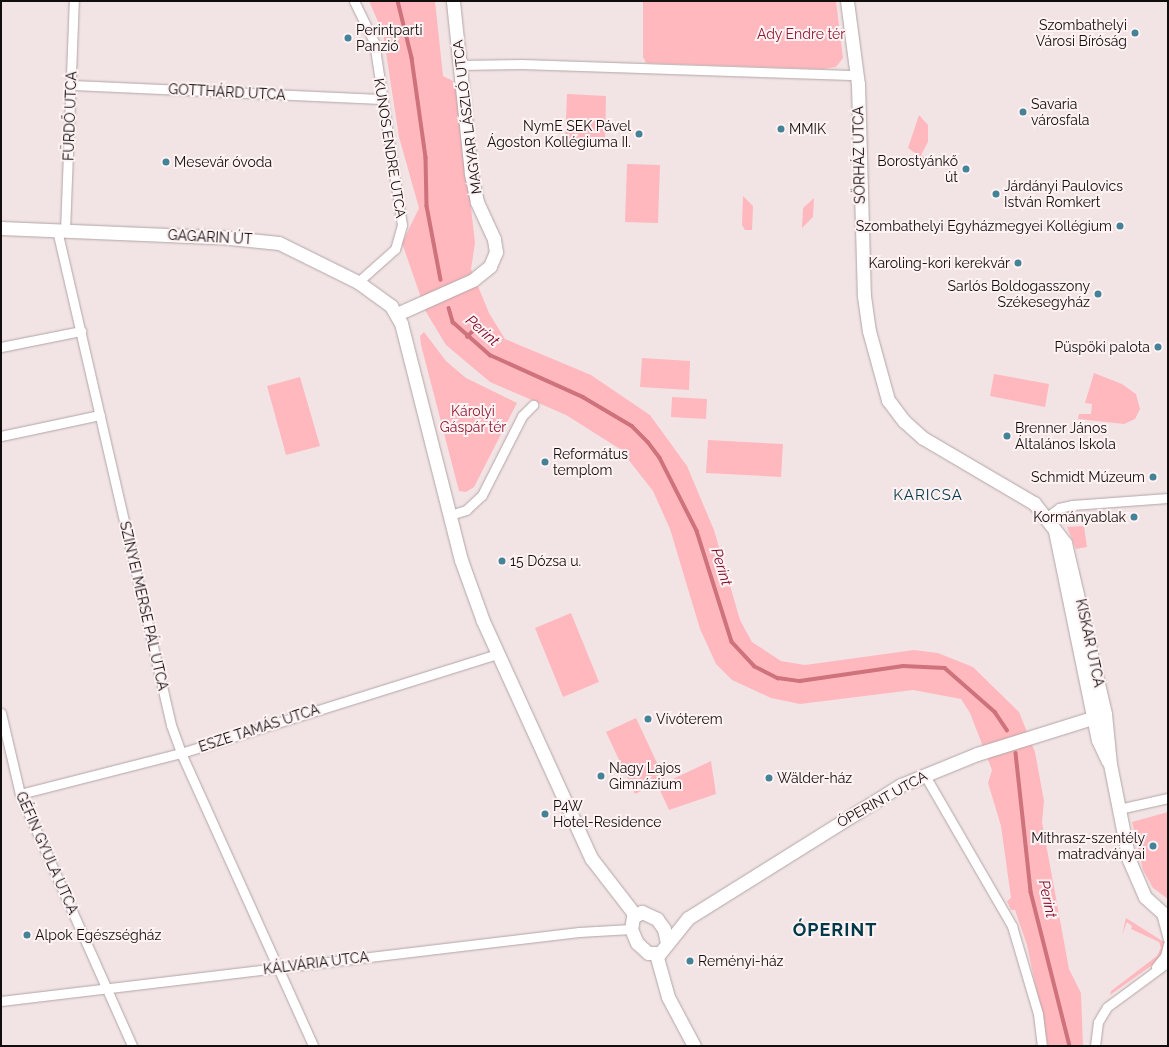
<!DOCTYPE html>
<html>
<head>
<meta charset="utf-8">
<style>
	body { margin:0 }
	#map { position:relative; width:1169px; height:1047px; overflow:hidden; background:#f2e4e5; font-family:Raleway,sans-serif }
	div>[style] { position:absolute }
	.green>* { inset:0; background:#ffb8be }
	.stream>* { height:3.5px; margin:-1.75px; padding:0 1.75px; transform-origin:1.75px; border-radius:1.75px; background:#ce727c }
	.roads { filter:drop-shadow(0 0 1px #b2a5a6) drop-shadow(0 0 1px #b2a5a6) }
	.street>* { height:9px; margin:-4.5px; padding:0 4.5px; transform-origin:4.5px; border-radius:4.5px; background:#fff }
	.secondary>* { height:13px; margin:-6.5px; padding:0 6.5px; transform-origin:6.5px; border-radius:6.5px; background:#fff }
	.dots>* { width:11px; height:11px; translate:-50% -50%; box-sizing:border-box; border:2px solid #fef2f3; border-radius:50% }
	span { translate:-50% -50%; white-space:nowrap; text-align:center; line-height:1.15; -webkit-text-stroke:4px #fef2f3; paint-order:stroke }
	.poi-label { font-size:14px; color:#120e0e }
	.right { translate:-100% -50%; text-align:right }
	.left { translate:0 -50%; text-align:left }
	.park-label { font-size:14px; color:#8c1c35 }
	.street-label { font-size:14px; color:#120e0e }
	.water-label { font-size:15px; color:#800c2c; font-style:italic }
	.neighbourhood-label { font-size:15px; color:#003a4a; letter-spacing:1px }
	.district-label { font-size:18px; color:#003a4a; font-weight:700; letter-spacing:1px }
	.frame { position:absolute; inset:0; border:2px solid #120e0e; pointer-events:none }
</style>
</head>
<body>
<div id="map">
	<div class="green">
		<div style="clip-path:polygon(369px 1px,435px 1px,443px 76px,457px 83px,475px 243px,471px 269px,489px 313px,505px 339px,591px 375px,650px 415px,687px 466px,714px 530px,740px 620px,752px 642px,781px 661px,805px 665px,914px 650px,938px 653px,973px 667px,1019px 712px,1035px 752px,1044px 801px,1042px 822px,1069px 969px,1081px 993px,1083px 1046px,1048px 1046px,1027px 945px,1015px 910px,1011px 910px,1007px 901px,1011px 898px,1001px 826px,988px 783px,992px 770px,970px 713px,961px 699px,913px 690px,800px 704px,771px 698px,732px 680px,716px 664px,700px 629px,670px 529px,653px 491px,620px 449px,566px 415px,490px 382px,446px 345px,426px 312px,402px 243px,419px 208px,399px 137px,383px 33px)"></div>
		<div style="clip-path:polygon(643px 1px,836px 1px,843px 58px,836px 67px,823px 69px,646px 63px,643px 57px)"></div>
		<div style="clip-path:polygon(567px 94px,606px 96px,605px 144px,565px 143px)"></div>
		<div style="clip-path:polygon(919px 115px,928px 125px,928px 142px,921px 155px,938px 166px,937px 169px,908px 148px)"></div>
		<div style="clip-path:polygon(627px 164px,660px 165px,658px 223px,625px 222px)"></div>
		<div style="clip-path:polygon(743px 196px,753px 206px,752px 230px,745px 230px,742px 225px)"></div>
		<div style="clip-path:polygon(814px 198px,813px 217px,802px 228px,803px 208px)"></div>
		<div style="clip-path:polygon(424px 332px,446px 361px,466px 378px,517px 403px,474px 487px,466px 492px,459px 491px,421px 345px,420px 336px)"></div>
		<div style="clip-path:polygon(642px 358px,690px 361px,689px 390px,640px 387px)"></div>
		<div style="clip-path:polygon(1094px 373px,1122px 384px,1136px 394px,1140px 409px,1135px 419px,1124px 424px,1078px 419px,1079px 414px,1091px 414px,1092px 404px,1085px 403px)"></div>
		<div style="clip-path:polygon(994px 374px,1049px 384px,1045px 407px,990px 396px)"></div>
		<div style="clip-path:polygon(300px 377px,320px 446px,286px 455px,267px 386px)"></div>
		<div style="clip-path:polygon(672px 397px,707px 399px,706px 419px,671px 417px)"></div>
		<div style="clip-path:polygon(708px 440px,783px 444px,781px 477px,706px 473px)"></div>
		<div style="clip-path:polygon(1070px 508px,1075px 522px,1061px 523px,1060px 514px)"></div>
		<div style="clip-path:polygon(1084px 526px,1087px 547px,1076px 549px,1067px 527px)"></div>
		<div style="clip-path:polygon(571px 613px,599px 682px,563px 697px,535px 628px)"></div>
		<div style="clip-path:polygon(636px 718px,665px 780px,635px 794px,606px 732px)"></div>
		<div style="clip-path:polygon(711px 761px,716px 794px,669px 810px,658px 786px)"></div>
		<div style="clip-path:polygon(1168px 812px,1168px 899px,1153px 888px,1143px 870px,1132px 822px)"></div>
		<div style="clip-path:polygon(1126px 918px,1164px 942px,1162px 955px,1155px 963px,1110px 995px,1111px 991px,1157px 956px,1161px 948px,1159px 942px,1131px 929px,1132px 926px,1127px 922px,1122px 935px)"></div>
	</div>
	<div class="stream">
		<div style="left:398px;top:1px;width:59px;rotate:76.2deg"></div>
		<div style="left:412px;top:58px;width:101px;rotate:82deg"></div>
		<div style="left:426px;top:158px;width:48px;rotate:88.8deg"></div>
		<div style="left:427px;top:206px;width:75px;rotate:79.3deg"></div>
		<div style="left:449px;top:308px;width:15px;rotate:74deg"></div>
		<div style="left:453px;top:322px;width:50px;rotate:41.7deg"></div>
		<div style="left:490px;top:355px;width:102px;rotate:24.3deg"></div>
		<div style="left:583px;top:397px;width:57px;rotate:30.6deg"></div>
		<div style="left:632px;top:426px;width:23px;rotate:45deg"></div>
		<div style="left:648px;top:442px;width:20px;rotate:53deg"></div>
		<div style="left:660px;top:458px;width:82px;rotate:63.1deg"></div>
		<div style="left:697px;top:531px;width:116px;rotate:72.5deg"></div>
		<div style="left:732px;top:642px;width:33px;rotate:47deg"></div>
		<div style="left:754px;top:666px;width:27px;rotate:27deg"></div>
		<div style="left:778px;top:678px;width:22px;rotate:8deg"></div>
		<div style="left:800px;top:681px;width:104px;rotate:-8.3deg"></div>
		<div style="left:903px;top:666px;width:42px;rotate:2.7deg"></div>
		<div style="left:945px;top:668px;width:67px;rotate:41.3deg"></div>
		<div style="left:995px;top:712px;width:22px;rotate:56deg"></div>
		<div style="left:467px;top:337px;width:16px;rotate:-45deg"></div>
		<div style="left:1016px;top:753px;width:140px;rotate:83.8deg"></div>
		<div style="left:1031px;top:892px;width:159px;rotate:75.8deg"></div>
	</div>
	<div class="roads">
		<div class="street">
			<div style="left:354px;top:1px;width:46px;rotate:64deg"></div>
			<div style="left:374px;top:42px;width:185px;rotate:81.3deg"></div>
			<div style="left:402px;top:225px;width:25px;rotate:106deg"></div>
			<div style="left:395px;top:249px;width:50px;rotate:138.3deg"></div>
			<div style="left:460px;top:65px;width:61px;rotate:-0.9deg"></div>
			<div style="left:521px;top:64px;width:337px;rotate:1.9deg"></div>
			<div style="left:72px;top:85px;width:310px;rotate:2.6deg"></div>
			<div style="left:57px;top:230px;width:508px;rotate:77.03deg"></div>
			<div style="left:171px;top:725px;width:30px;rotate:70deg"></div>
			<div style="left:181px;top:753px;width:321px;rotate:65.7deg"></div>
			<div style="left:65px;top:231px;width:230px;rotate:-87.8deg"></div>
			<div style="left:1px;top:347px;width:82px;rotate:-11.3deg"></div>
			<div style="left:1px;top:436px;width:101px;rotate:-12deg"></div>
			<div style="left:450px;top:515px;width:17px;rotate:-17deg"></div>
			<div style="left:466px;top:510px;width:22px;rotate:-43deg"></div>
			<div style="left:482px;top:495px;width:89px;rotate:-63.1deg"></div>
			<div style="left:522px;top:416px;width:16px;rotate:-45deg"></div>
			<div style="left:1047px;top:517px;width:15px;rotate:-37deg"></div>
			<div style="left:1059px;top:508px;width:13px;rotate:-13deg"></div>
			<div style="left:1072px;top:505px;width:96px;rotate:-4.2deg"></div>
			<div style="left:1px;top:713px;width:83px;rotate:76.8deg"></div>
			<div style="left:20px;top:794px;width:276px;rotate:66deg"></div>
			<div style="left:924px;top:774px;width:176px;rotate:59.9deg"></div>
			<div style="left:1012px;top:926px;width:92px;rotate:73.5deg"></div>
			<div style="left:1038px;top:1014px;width:32px;rotate:83deg"></div>
			<div style="left:20px;top:794px;width:166px;rotate:-14.3deg"></div>
			<div style="left:181px;top:753px;width:331px;rotate:-17.4deg"></div>
			<div style="left:1119px;top:809px;width:50px;rotate:-12.7deg"></div>
			<div style="left:1161px;top:913px;width:27px;rotate:75deg"></div>
			<div style="left:1156px;top:967px;width:14px;rotate:-51deg"></div>
			<div style="left:1165px;top:956px;width:12px;rotate:-76deg"></div>
			<div style="left:1px;top:1001px;width:582px;rotate:-6.81deg"></div>
			<div style="left:579px;top:932px;width:52px;rotate:-3.3deg"></div>
			<div style="left:1095px;top:1046px;width:24px;rotate:-83deg"></div>
			<div style="left:1098px;top:1022px;width:17px;rotate:-59deg"></div>
			<div style="left:1107px;top:1007px;width:76px;rotate:-36.4deg"></div>
		</div>
		<div class="secondary">
			<div style="left:847px;top:1px;width:84px;rotate:82.5deg"></div>
			<div style="left:858px;top:84px;width:212px;rotate:88.4deg"></div>
			<div style="left:864px;top:296px;width:35px;rotate:82deg"></div>
			<div style="left:869px;top:331px;width:72px;rotate:74.6deg"></div>
			<div style="left:888px;top:400px;width:26px;rotate:53deg"></div>
			<div style="left:904px;top:421px;width:25px;rotate:42deg"></div>
			<div style="left:923px;top:438px;width:129px;rotate:30.4deg"></div>
			<div style="left:1034px;top:503px;width:51px;rotate:52.2deg"></div>
			<div style="left:1065px;top:543px;width:176px;rotate:76.8deg"></div>
			<div style="left:1105px;top:714px;width:50px;rotate:84.3deg"></div>
			<div style="left:1110px;top:764px;width:98px;rotate:78.8deg"></div>
			<div style="left:1129px;top:860px;width:40px;rotate:66.6deg"></div>
			<div style="left:1145px;top:897px;width:31px;rotate:42deg"></div>
			<div style="left:1px;top:228px;width:219px;rotate:2.4deg"></div>
			<div style="left:220px;top:237px;width:59px;rotate:5.8deg"></div>
			<div style="left:279px;top:243px;width:88px;rotate:26.3deg"></div>
			<div style="left:358px;top:282px;width:41px;rotate:36deg"></div>
			<div style="left:391px;top:306px;width:20px;rotate:60deg"></div>
			<div style="left:401px;top:323px;width:244px;rotate:75.8deg"></div>
			<div style="left:461px;top:560px;width:65px;rotate:70.2deg"></div>
			<div style="left:483px;top:621px;width:260px;rotate:65.5deg"></div>
			<div style="left:591px;top:858px;width:72px;rotate:52.3deg"></div>
			<div style="left:397px;top:314px;width:83px;rotate:-24.1deg"></div>
			<div style="left:473px;top:280px;width:22px;rotate:-39deg"></div>
			<div style="left:490px;top:266px;width:15px;rotate:-67deg"></div>
			<div style="left:496px;top:252px;width:13px;rotate:-99deg"></div>
			<div style="left:494px;top:239px;width:41px;rotate:-114.7deg"></div>
			<div style="left:477px;top:202px;width:30px;rotate:-102deg"></div>
			<div style="left:471px;top:173px;width:173px;rotate:-96deg"></div>
			<div style="left:1055px;top:531px;width:213px;rotate:78.4deg"></div>
			<div style="left:1098px;top:740px;width:23px;rotate:65deg"></div>
			<div style="left:667px;top:943px;width:14px;rotate:-102deg"></div>
			<div style="left:664px;top:929px;width:12px;rotate:-125deg"></div>
			<div style="left:657px;top:919px;width:17px;rotate:-155deg"></div>
			<div style="left:642px;top:912px;width:10px;rotate:151deg"></div>
			<div style="left:633px;top:917px;width:12px;rotate:99deg"></div>
			<div style="left:631px;top:929px;width:15px;rotate:67deg"></div>
			<div style="left:637px;top:943px;width:15px;rotate:42deg"></div>
			<div style="left:648px;top:953px;width:12px"></div>
			<div style="left:660px;top:953px;width:45px;rotate:-51.3deg"></div>
			<div style="left:688px;top:918px;width:251px;rotate:-32deg"></div>
			<div style="left:901px;top:785px;width:82px;rotate:-22.2deg"></div>
			<div style="left:977px;top:754px;width:134px;rotate:-17.4deg"></div>
			<div style="left:656px;top:954px;width:45px;rotate:74.4deg"></div>
			<div style="left:668px;top:997px;width:55px;rotate:62deg"></div>
		</div>
	</div>
	<div class="dots">
		<div style="left:1135px;top:33px;background:#438297"></div>
		<div style="left:348px;top:38px;background:#438297"></div>
		<div style="left:1023px;top:112px;background:#438297"></div>
		<div style="left:781px;top:129px;background:#438297"></div>
		<div style="left:639px;top:134px;background:#438297"></div>
		<div style="left:166px;top:162px;background:#438297"></div>
		<div style="left:966px;top:169px;background:#438297"></div>
		<div style="left:996px;top:194px;background:#438297"></div>
		<div style="left:1120px;top:226px;background:#438297"></div>
		<div style="left:1018px;top:263px;background:#438297"></div>
		<div style="left:1098px;top:294px;background:#438297"></div>
		<div style="left:1158px;top:347px;background:#438297"></div>
		<div style="left:1007px;top:436px;background:#438297"></div>
		<div style="left:545px;top:462px;background:#438297"></div>
		<div style="left:1153px;top:477px;background:#438297"></div>
		<div style="left:1134px;top:517px;background:#438297"></div>
		<div style="left:502px;top:561px;background:#438297"></div>
		<div style="left:648px;top:719px;background:#438297"></div>
		<div style="left:601px;top:776px;background:#438297"></div>
		<div style="left:769px;top:778px;background:#438297"></div>
		<div style="left:545px;top:814px;background:#438297"></div>
		<div style="left:1153px;top:846px;background:#438297"></div>
		<div style="left:27px;top:935px;background:#438297"></div>
		<div style="left:690px;top:961px;background:#438297"></div>
	</div>
	<div class="poi-label">
		<span class="right" style="left:1127px;top:33px">Szombathelyi<br>Városi Bíróság</span>
		<span class="left" style="left:356px;top:38px">Perintparti<br>Panzió</span>
		<span class="left" style="left:1031px;top:112px">Savaria<br>városfala</span>
		<span class="right" style="left:631px;top:134px">NymE SEK Pável<br>Ágoston Kollégiuma II.</span>
		<span class="left" style="left:789px;top:129px">MMIK</span>
		<span class="right" style="left:958px;top:169px">Borostyánkő<br>út</span>
		<span class="left" style="left:174px;top:162px">Mesevár óvoda</span>
		<span class="left" style="left:1004px;top:194px">Járdányi Paulovics<br>István Romkert</span>
		<span class="right" style="left:1112px;top:226px">Szombathelyi Egyházmegyei Kollégium</span>
		<span class="right" style="left:1010px;top:263px">Karoling-kori kerekvár</span>
		<span class="right" style="left:1090px;top:294px">Sarlós Boldogasszony<br>Székesegyház</span>
		<span class="right" style="left:1150px;top:347px">Püspöki palota</span>
		<span class="left" style="left:1015px;top:436px">Brenner János<br>Általános Iskola</span>
		<span class="left" style="left:553px;top:462px">Református<br>templom</span>
		<span class="right" style="left:1145px;top:477px">Schmidt Múzeum</span>
		<span class="right" style="left:1126px;top:517px">Kormányablak</span>
		<span class="left" style="left:510px;top:561px">15 Dózsa u.</span>
		<span class="left" style="left:656px;top:719px">Vívóterem</span>
		<span class="left" style="left:609px;top:776px">Nagy Lajos<br>Gimnázium</span>
		<span class="left" style="left:777px;top:778px">Wälder-ház</span>
		<span class="left" style="left:553px;top:814px">P4W<br>Hotel-Residence</span>
		<span class="right" style="left:1145px;top:846px">Mithrasz-szentély<br>matradványai</span>
		<span class="left" style="left:35px;top:935px">Alpok Egészségház</span>
		<span class="left" style="left:698px;top:961px">Reményi-ház</span>
	</div>
	<div class="park-label">
		<span style="left:801px;top:34px">Ady Endre tér</span>
		<span style="left:473px;top:419px">Károlyi<br>Gáspár tér</span>
	</div>
	<div class="street-label">
		<span style="left:227px;top:92px;rotate:3deg">GOTTHÁRD UTCA</span>
		<span style="left:70px;top:116px;rotate:-88deg">FÜRDŐ UTCA</span>
		<span style="left:467px;top:117px;rotate:-97deg">MAGYAR LÁSZLÓ UTCA</span>
		<span style="left:390px;top:148px;rotate:81deg">KUNOS ENDRE UTCA</span>
		<span style="left:859px;top:155px;rotate:-91deg">SÖRHÁZ UTCA</span>
		<span style="left:210px;top:237px;rotate:3deg">GAGARIN ÚT</span>
		<span style="left:144px;top:606px;rotate:77deg">SZINYEI MERSE PÁL UTCA</span>
		<span style="left:1090px;top:643px;rotate:78deg">KISKAR UTCA</span>
		<span style="left:259px;top:728px;rotate:-18deg">ESZE TAMÁS UTCA</span>
		<span style="left:882px;top:799px;rotate:-29deg">ÓPERINT UTCA</span>
		<span style="left:47px;top:853px;rotate:66deg">GÉFIN GYULA UTCA</span>
		<span style="left:316px;top:963px;rotate:-7deg">KÁLVÁRIA UTCA</span>
	</div>
	<div class="water-label">
		<span style="left:482px;top:331px;rotate:41deg">Perint</span>
		<span style="left:721px;top:567px;rotate:73deg">Perint</span>
		<span style="left:1047px;top:899px;rotate:78deg">Perint</span>
	</div>
	<div class="neighbourhood-label">
		<span style="left:928px;top:496px">KARICSA</span>
	</div>
	<div class="district-label">
		<span style="left:835px;top:930px">ÓPERINT</span>
	</div>
	<div class="frame"></div>
</div>
</body>
</html>
